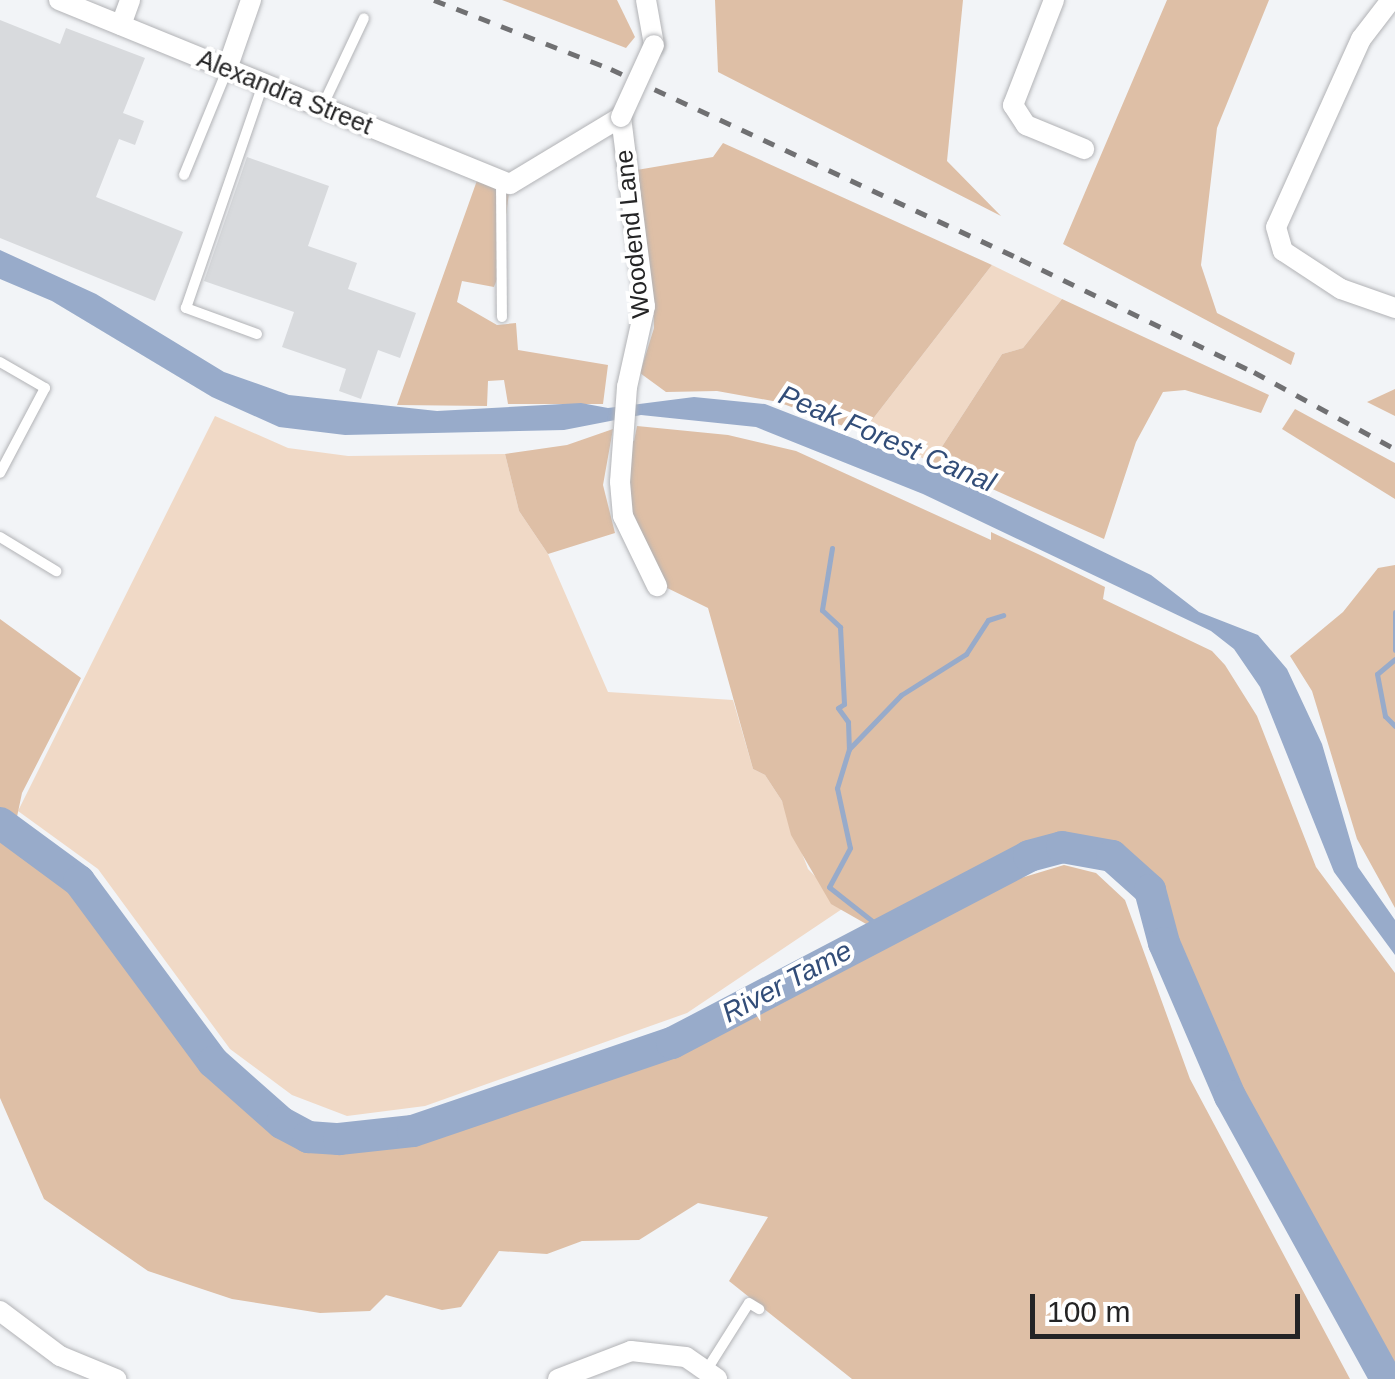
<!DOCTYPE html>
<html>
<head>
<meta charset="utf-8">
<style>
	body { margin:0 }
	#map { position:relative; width:1395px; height:1379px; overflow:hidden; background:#f2f4f7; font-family:Arial,sans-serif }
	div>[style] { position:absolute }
	.green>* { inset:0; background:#f0d9c6 }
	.forest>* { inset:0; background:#debfa6 }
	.water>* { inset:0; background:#98abca }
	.stream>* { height:5px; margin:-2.5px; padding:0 2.5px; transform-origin:2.5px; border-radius:2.5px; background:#98abca }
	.river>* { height:32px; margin:-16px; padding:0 16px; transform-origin:16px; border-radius:16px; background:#98abca }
	.building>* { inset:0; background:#d8dadd }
	.roads { filter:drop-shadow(0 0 2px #b2b3b6) drop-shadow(0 0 2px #b2b3b6) }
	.service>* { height:10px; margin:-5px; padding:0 5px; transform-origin:5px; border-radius:5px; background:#fff }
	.minor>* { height:20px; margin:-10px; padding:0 10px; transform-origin:10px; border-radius:10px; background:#fff }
	.rail>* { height:5px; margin-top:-2.5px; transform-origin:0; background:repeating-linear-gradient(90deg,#707072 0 12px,transparent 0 24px) }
	.bridges { filter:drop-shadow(0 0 2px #b2b3b6) drop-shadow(0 0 2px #b2b3b6) }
	.minor-bridge>* { height:20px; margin:-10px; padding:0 10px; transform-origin:10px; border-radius:10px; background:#fff }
	span { translate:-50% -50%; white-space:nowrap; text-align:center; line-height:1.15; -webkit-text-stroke:8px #fff; paint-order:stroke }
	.street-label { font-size:25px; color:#242425 }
	.water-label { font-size:28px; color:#324d78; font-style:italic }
	.scale { position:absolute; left:1030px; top:1294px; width:270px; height:45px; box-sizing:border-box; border:5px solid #242425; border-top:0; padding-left:12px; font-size:30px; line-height:35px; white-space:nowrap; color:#242425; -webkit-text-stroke:8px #fff; paint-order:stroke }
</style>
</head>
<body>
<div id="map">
	<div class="green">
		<div style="clip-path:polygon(992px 265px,1062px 299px,1023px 348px,1002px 354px,932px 462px,862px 433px)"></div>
		<div style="clip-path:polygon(215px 416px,288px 448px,348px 456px,505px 454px,519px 511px,548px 554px,608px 692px,733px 700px,753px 769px,765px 775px,782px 801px,808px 869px,845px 907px,687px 1013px,425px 1106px,347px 1116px,292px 1095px,230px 1049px,98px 869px,18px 811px)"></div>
	</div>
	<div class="forest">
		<div style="clip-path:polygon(502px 0,617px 0,635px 37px,626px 48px)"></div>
		<div style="clip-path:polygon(715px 0,963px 0,947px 161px,1001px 216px,718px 72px)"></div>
		<div style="clip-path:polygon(1167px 0,1269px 0,1217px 128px,1201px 265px,1217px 313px,1295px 353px,1291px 365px,1063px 244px)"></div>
		<div style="clip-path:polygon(723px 143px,992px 265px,862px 433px,778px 402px,717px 391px,666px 392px,640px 373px,654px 328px,653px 291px,625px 172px,713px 157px)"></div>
		<div style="clip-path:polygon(480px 172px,510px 184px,499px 274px,494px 287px,462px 281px,457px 302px,497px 325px,516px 323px,518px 350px,608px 365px,603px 404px,508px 404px,504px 380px,488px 381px,487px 406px,397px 405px)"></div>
		<div style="clip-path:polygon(1062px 299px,1269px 395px,1261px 413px,1185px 390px,1163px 392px,1136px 442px,1104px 539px,932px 462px,1002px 354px,1023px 348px)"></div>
		<div style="clip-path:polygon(1395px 389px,1395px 416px,1367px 402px)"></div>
		<div style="clip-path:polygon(1295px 409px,1395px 463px,1395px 499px,1282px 429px)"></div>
		<div style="clip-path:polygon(637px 426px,728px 435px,796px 451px,991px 540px,991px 532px,1038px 554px,1105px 587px,1103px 599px,1212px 651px,1225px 665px,1257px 716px,1316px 867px,1395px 973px,1395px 1379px,1386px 1379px,1356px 1316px,1260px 1158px,1201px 1035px,1164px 943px,1150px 890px,1112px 856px,1062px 847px,1029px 856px,882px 933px,831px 904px,791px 835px,782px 801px,765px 775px,753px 769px,708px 608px,655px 582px,620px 482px,625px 442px,634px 441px)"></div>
		<div style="clip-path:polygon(613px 429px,603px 485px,615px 533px,548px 554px,519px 511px,505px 454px,567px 445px)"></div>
		<div style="clip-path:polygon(1395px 565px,1395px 908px,1357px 839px,1312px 691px,1290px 656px,1343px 612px,1378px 568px)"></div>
		<div style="clip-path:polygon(0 619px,81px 678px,22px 793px,14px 831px,79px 881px,213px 1062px,281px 1123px,308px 1137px,412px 1131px,536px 1091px,672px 1043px,742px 1006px,745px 1019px,1014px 880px,1064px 865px,1096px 873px,1125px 900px,1190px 1079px,1350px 1379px,852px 1379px,729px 1281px,768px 1217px,698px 1203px,639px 1240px,582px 1241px,547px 1254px,499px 1251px,461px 1307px,442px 1310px,386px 1295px,370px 1311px,320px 1313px,232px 1299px,148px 1271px,44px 1199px,0 1098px)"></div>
	</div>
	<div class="water">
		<div style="clip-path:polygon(0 250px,96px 294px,224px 372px,289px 395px,437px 411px,581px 403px,608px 408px,694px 397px,765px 404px,937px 471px,1151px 575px,1199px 612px,1258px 635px,1287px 669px,1322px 744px,1358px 867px,1395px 920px,1395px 955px,1334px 872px,1260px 687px,1234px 649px,1211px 631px,923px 494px,756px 427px,641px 415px,564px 430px,345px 435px,279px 427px,212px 397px,52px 301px,0 279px)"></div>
	</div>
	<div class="stream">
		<div style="left:832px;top:548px;width:63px;rotate:99.2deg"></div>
		<div style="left:822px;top:610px;width:25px;rotate:43deg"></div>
		<div style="left:840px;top:627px;width:77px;rotate:87deg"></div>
		<div style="left:844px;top:704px;width:7px;rotate:146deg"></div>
		<div style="left:838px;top:708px;width:17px;rotate:54deg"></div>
		<div style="left:848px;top:722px;width:27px;rotate:88deg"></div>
		<div style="left:849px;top:749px;width:41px;rotate:107.1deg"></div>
		<div style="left:837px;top:788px;width:61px;rotate:77.8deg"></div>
		<div style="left:850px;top:848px;width:44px;rotate:118.3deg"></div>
		<div style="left:829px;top:887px;width:71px;rotate:38.2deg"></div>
		<div style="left:1395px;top:612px;width:38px;rotate:90deg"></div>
		<div style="left:1395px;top:659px;width:23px;rotate:140deg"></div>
		<div style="left:1377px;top:674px;width:43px;rotate:79.2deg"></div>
		<div style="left:1385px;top:716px;width:14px;rotate:45deg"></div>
		<div style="left:849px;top:749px;width:75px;rotate:-46.1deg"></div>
		<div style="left:901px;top:695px;width:77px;rotate:-32.2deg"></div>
		<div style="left:966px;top:654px;width:40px;rotate:-57.1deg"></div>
		<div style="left:988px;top:620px;width:16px;rotate:-18deg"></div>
	</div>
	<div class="river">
		<div style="left:0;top:823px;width:98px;rotate:36.3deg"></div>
		<div style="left:79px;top:881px;width:225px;rotate:53.5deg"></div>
		<div style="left:213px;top:1062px;width:92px;rotate:41.5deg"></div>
		<div style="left:282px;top:1123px;width:30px;rotate:28deg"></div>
		<div style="left:308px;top:1137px;width:31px;rotate:4deg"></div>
		<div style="left:339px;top:1139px;width:74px;rotate:-6.2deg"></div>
		<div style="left:413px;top:1131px;width:274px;rotate:-18.8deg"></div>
		<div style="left:672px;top:1043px;width:403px;rotate:-27.6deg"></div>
		<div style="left:1029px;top:856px;width:34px;rotate:-15deg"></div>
		<div style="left:1062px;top:847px;width:51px;rotate:10.2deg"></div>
		<div style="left:1112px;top:856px;width:51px;rotate:41.8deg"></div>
		<div style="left:1150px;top:890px;width:55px;rotate:75.2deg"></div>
		<div style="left:1164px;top:943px;width:167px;rotate:66.7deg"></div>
		<div style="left:1230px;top:1096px;width:323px;rotate:61.1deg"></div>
	</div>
	<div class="building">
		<div style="clip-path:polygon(0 20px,60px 44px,66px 28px,145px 58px,123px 113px,144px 121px,135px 145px,119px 139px,96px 197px,183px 232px,155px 301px,0 238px)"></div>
		<div style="clip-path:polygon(247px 157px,329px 186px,308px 246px,357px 263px,348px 289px,416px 313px,400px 358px,378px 350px,361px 399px,339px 391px,346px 369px,282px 347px,294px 312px,204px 281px)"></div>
	</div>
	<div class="roads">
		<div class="service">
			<div style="left:322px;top:107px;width:98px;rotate:-64.7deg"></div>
			<div style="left:184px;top:175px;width:113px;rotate:-67.7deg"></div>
			<div style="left:501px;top:182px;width:135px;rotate:89.6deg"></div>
			<div style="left:257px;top:334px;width:76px;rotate:-159.9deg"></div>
			<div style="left:186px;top:308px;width:237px;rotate:-71deg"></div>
			<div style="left:0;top:362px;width:52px;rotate:30deg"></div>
			<div style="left:45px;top:388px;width:96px;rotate:117.9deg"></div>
			<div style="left:0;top:537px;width:66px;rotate:31.3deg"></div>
			<div style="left:706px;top:1371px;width:80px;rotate:-57.7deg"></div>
			<div style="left:749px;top:1303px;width:12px;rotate:31deg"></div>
		</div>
		<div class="minor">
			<div style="left:59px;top:0;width:487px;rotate:22.2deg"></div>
			<div style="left:510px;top:184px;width:130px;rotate:-31.1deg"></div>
			<div style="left:621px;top:117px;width:191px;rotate:82.8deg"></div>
			<div style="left:645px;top:306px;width:83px;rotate:102.5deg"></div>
			<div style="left:627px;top:387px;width:95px;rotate:94.2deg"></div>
			<div style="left:620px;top:482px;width:34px;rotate:85deg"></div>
			<div style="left:623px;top:516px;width:78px;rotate:64.1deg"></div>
			<div style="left:646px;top:0;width:46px;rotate:79.9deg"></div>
			<div style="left:1054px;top:0;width:113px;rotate:111.3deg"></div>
			<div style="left:1013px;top:105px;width:24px;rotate:57deg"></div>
			<div style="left:1026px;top:125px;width:63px;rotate:22.5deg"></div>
			<div style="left:1391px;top:0;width:49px;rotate:127.6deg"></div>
			<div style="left:1361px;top:39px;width:206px;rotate:114.3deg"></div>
			<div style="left:1276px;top:227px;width:25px;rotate:74deg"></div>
			<div style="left:1283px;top:251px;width:69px;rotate:33.2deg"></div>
			<div style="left:1341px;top:289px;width:57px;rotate:19.4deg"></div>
			<div style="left:121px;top:25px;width:27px;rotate:-70deg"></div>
			<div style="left:227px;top:69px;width:73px;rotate:-70.8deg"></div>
			<div style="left:0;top:1311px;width:75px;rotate:36.9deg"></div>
			<div style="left:60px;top:1356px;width:61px;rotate:22.3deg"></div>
			<div style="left:558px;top:1379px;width:78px;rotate:-21deg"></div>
			<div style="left:631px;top:1351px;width:55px;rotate:6.2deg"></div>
			<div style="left:686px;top:1357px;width:38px;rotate:35deg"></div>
		</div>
	</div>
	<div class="rail">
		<div style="left:434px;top:0;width:190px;rotate:21.3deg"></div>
		<div style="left:611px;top:69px;width:451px;rotate:24.9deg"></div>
		<div style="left:1020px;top:259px;width:260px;rotate:25.8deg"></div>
		<div style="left:1254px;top:372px;width:161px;rotate:28.6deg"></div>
	</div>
	<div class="bridges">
		<div class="minor-bridge">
			<div style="left:621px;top:117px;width:79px;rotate:-65.4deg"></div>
		</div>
	</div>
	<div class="street-label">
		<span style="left:285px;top:92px;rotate:22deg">Alexandra Street</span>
		<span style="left:632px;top:234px;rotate:-96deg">Woodend Lane</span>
	</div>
	<div class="water-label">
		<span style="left:887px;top:439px;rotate:23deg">Peak Forest Canal</span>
		<span style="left:787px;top:982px;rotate:-28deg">River Tame</span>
	</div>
	<div class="scale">100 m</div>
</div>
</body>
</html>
